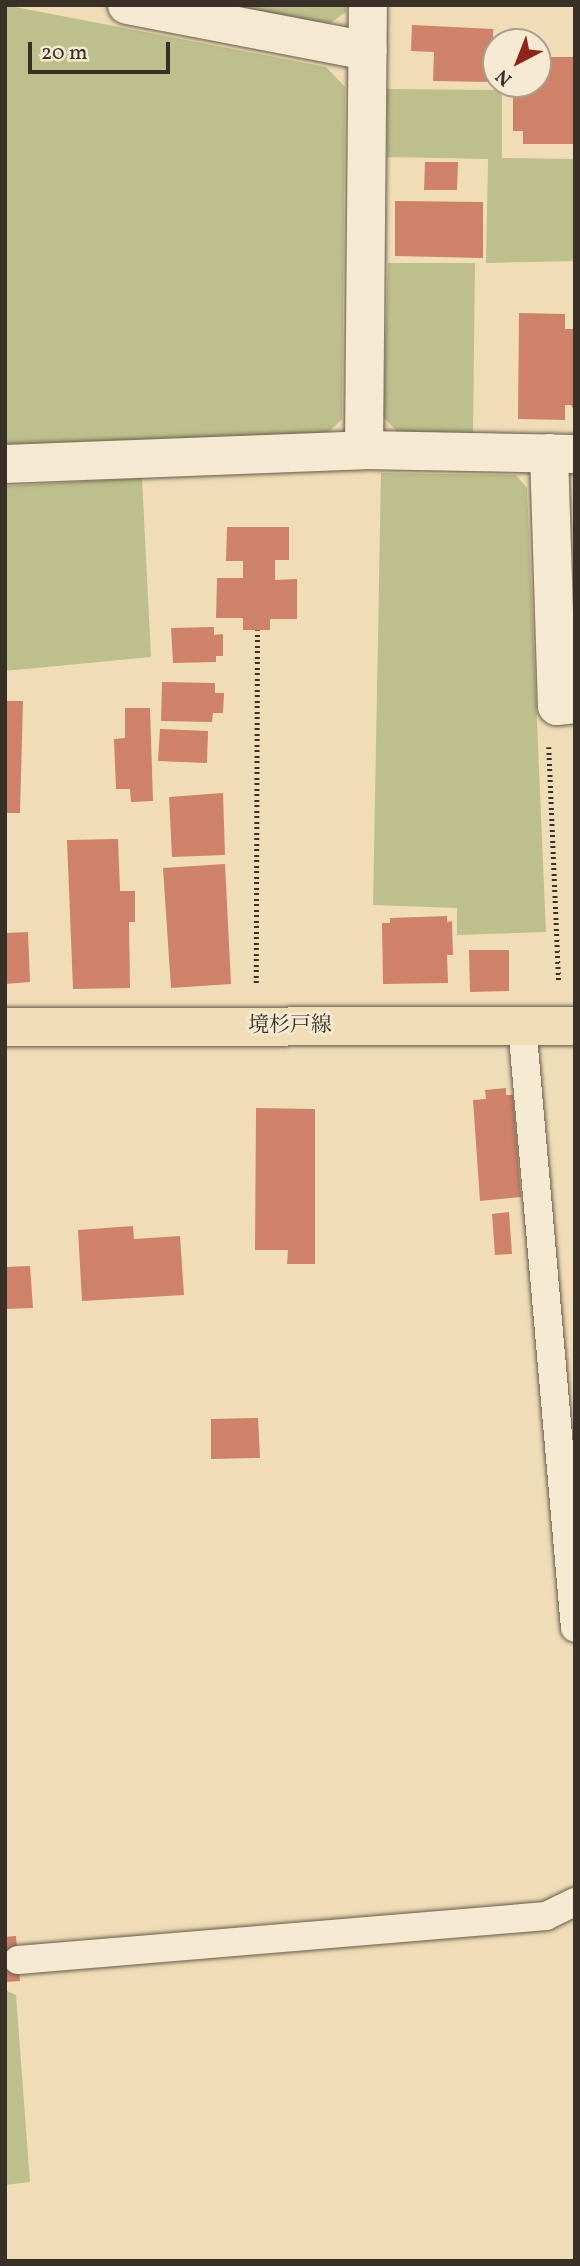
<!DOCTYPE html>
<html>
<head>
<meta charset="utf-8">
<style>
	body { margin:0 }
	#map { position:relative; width:580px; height:2266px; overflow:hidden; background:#f0ddb8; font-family:Vollkorn,"Noto Serif JP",serif }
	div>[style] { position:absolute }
	.green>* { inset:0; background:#bdc08c }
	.building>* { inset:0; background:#cd8269 }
	.path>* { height:4.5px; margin-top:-2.25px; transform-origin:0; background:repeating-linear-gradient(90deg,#393127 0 2px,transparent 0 5.5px) }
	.roads { filter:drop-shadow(0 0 2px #675c4b) drop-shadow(0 0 2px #675c4b) }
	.lane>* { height:28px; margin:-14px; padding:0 14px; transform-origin:14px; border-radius:14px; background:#f5e9d1 }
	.street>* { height:38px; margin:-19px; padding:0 19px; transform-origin:19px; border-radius:19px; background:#f5e9d1 }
	.primary>* { height:38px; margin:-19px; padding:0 19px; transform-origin:19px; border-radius:19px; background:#f0ddb8 }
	span { translate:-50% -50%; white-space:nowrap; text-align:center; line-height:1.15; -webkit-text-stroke:5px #f5e9d1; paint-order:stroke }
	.street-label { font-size:21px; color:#393127 }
	.frame { position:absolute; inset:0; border:7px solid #393127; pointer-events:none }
	.north { position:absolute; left:482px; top:28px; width:70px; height:70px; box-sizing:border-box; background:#f5e9d1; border:2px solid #aa9f8d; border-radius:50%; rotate:222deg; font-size:19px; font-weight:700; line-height:28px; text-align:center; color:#393127 }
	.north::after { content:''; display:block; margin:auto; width:24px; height:32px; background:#8f2418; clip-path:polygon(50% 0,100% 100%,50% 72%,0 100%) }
	.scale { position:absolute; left:28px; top:42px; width:142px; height:32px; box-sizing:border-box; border:4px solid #393127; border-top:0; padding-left:9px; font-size:21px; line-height:24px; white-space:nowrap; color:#393127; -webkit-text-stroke:5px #f5e9d1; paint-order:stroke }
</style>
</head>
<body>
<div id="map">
	<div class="green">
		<div style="clip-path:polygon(5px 5px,326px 67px,345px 87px,342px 419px,328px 433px,5px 444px)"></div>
		<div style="clip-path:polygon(228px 5px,346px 5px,346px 12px,329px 24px)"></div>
		<div style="clip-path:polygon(387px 89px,502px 90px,502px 158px,575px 159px,575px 261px,486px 263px,488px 159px,387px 157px)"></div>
		<div style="clip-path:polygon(388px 263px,475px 263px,473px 433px,399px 433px,383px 417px)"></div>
		<div style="clip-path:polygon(381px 473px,516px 475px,527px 488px,546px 932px,457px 935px,457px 908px,373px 905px)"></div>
		<div style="clip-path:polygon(142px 478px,151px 657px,5px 671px,5px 486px)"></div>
		<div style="clip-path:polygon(5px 1990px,16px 1995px,30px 2182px,5px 2185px)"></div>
	</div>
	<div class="building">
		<div style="clip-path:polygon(412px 25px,493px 29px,493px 82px,433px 81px,434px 52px,411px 51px)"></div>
		<div style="clip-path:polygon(538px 57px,575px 57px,575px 144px,523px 144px,523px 131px,513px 131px,513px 84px,538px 84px)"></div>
		<div style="clip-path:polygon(425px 162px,458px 162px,457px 190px,424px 190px)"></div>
		<div style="clip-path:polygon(395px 201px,483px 202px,483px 258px,395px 256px)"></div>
		<div style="clip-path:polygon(519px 313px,565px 314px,565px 329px,575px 329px,575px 412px,571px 405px,565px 405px,565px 420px,518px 419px)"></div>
		<div style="clip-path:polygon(227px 527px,289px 527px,289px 560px,275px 560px,275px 580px,297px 579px,297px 619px,270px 619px,270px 630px,243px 630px,243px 618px,216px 618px,217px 578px,243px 578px,243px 561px,226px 561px)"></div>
		<div style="clip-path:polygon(214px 627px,214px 635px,223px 634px,223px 656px,216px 656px,216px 662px,173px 663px,171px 628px)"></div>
		<div style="clip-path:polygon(162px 682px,215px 683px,215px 693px,224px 693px,223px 713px,213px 713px,212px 722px,161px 721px)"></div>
		<div style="clip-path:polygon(5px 701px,23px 701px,20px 813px,5px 813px)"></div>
		<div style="clip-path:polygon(125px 708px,150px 708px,153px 801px,131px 802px,130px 789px,116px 789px,114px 739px,125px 738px)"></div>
		<div style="clip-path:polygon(160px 729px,208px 731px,207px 763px,158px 761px)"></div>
		<div style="clip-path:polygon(223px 793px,225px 855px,172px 857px,169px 797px)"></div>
		<div style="clip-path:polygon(118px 839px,120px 891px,135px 891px,135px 922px,129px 922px,130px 988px,73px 989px,67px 840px)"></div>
		<div style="clip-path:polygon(225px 864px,231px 984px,171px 988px,163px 868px)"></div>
		<div style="clip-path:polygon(447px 916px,447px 922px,452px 921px,453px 955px,447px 955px,448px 983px,383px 984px,382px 923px,390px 923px,390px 918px)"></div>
		<div style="clip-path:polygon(28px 932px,30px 982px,5px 984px,5px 933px)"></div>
		<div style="clip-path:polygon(469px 950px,509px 950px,509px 991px,470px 992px)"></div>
		<div style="clip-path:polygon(506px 1088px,506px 1095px,513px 1095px,521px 1197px,480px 1201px,473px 1100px,486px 1099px,485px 1090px)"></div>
		<div style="clip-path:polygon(256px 1108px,315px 1109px,315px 1264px,287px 1264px,288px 1250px,255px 1250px)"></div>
		<div style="clip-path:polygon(509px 1212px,512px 1254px,495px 1255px,492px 1214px)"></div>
		<div style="clip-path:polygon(133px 1226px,134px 1239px,180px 1236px,184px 1295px,82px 1301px,78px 1230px)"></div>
		<div style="clip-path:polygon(30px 1266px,33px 1308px,5px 1309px,5px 1267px)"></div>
		<div style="clip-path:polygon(258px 1418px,260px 1458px,211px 1459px,211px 1419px)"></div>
		<div style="clip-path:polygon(16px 1936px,20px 1981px,5px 1982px,5px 1937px)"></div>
	</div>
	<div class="path">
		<div style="left:549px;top:747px;width:236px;rotate:87.6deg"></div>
		<div style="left:256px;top:983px;width:353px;rotate:-89.8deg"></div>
	</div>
	<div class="roads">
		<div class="lane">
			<div style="left:522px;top:1025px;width:605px;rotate:84.98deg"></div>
			<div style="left:18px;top:1960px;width:530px;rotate:-4.76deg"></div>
			<div style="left:546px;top:1916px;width:32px;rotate:-26deg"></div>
		</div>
		<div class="street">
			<div style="left:127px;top:5px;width:245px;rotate:10.8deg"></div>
			<div style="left:364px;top:450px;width:445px;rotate:-89.5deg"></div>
			<div style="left:549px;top:453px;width:253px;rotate:88.2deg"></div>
			<div style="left:557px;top:706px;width:18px;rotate:-6deg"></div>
			<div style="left:5px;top:464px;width:359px;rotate:-2.2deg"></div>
			<div style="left:364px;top:450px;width:211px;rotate:1.1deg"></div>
		</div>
		<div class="primary">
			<div style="left:5px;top:1027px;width:570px;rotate:-0.1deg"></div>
		</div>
	</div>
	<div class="street-label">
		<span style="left:290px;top:1026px">境杉戸線</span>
	</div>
	<div class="frame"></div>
	<div class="north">N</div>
	<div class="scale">20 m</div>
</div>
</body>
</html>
